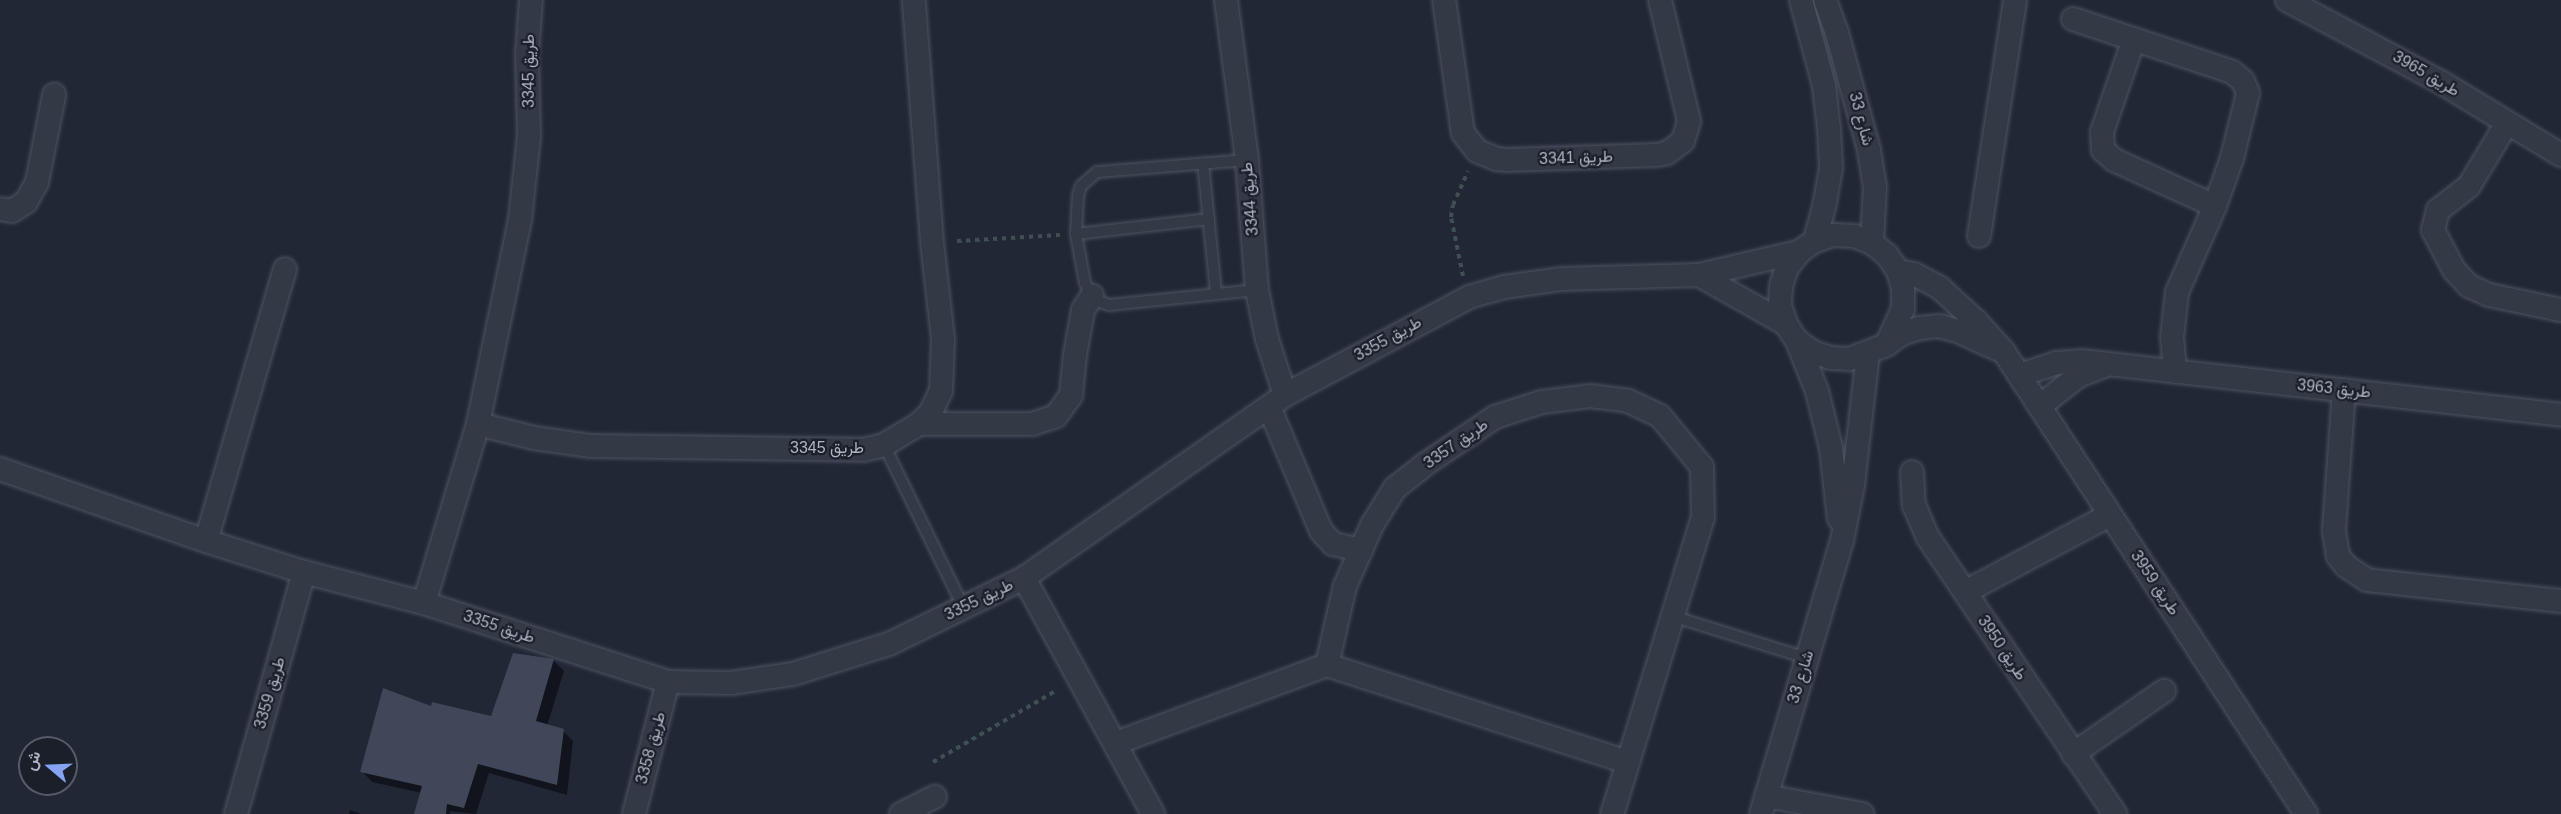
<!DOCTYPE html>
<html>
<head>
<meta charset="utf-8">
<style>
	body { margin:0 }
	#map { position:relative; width:2561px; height:814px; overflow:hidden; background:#212735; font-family:Arial,Vazirmatn,sans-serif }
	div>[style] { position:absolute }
	.shadow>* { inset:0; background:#0007 }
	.building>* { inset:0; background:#3f4758 }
	.path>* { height:4px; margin-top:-2px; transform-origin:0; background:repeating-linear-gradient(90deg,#404f54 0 4.5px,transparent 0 9px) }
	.roads { filter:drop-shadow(0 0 2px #4e5461) drop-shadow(0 0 2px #4e5461) }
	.service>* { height:10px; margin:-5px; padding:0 5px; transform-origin:5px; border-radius:5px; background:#343946 }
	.minor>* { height:22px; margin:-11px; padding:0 11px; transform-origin:11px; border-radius:11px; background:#343946 }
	span { translate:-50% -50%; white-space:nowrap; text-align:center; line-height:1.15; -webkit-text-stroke:4.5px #1a1f2a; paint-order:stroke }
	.street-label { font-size:16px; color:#aeb4c3 }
	.north { position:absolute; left:18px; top:736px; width:60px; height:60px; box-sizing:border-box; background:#1a1f2a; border:2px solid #555b67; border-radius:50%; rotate:289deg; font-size:16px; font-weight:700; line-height:24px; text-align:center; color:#aeb4c3 }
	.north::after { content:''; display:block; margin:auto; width:21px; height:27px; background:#85a3f1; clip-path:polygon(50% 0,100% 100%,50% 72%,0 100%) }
</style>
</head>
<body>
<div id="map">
	<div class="shadow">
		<div style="clip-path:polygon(514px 655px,554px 661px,564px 671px,547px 726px,563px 731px,573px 741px,567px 795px,489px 773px,476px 814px,450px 811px,450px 814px,415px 814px,422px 793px,372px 782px,362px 771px,432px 708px,492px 718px)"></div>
		<div style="clip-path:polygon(350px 810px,361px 814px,349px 814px)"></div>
	</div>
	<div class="building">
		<div style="clip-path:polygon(513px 653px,554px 659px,536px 721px,564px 729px,557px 785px,478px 764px,464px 808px,447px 804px,446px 814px,414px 814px,422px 786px,360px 772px,383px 688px,431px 706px,432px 702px,491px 716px)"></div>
	</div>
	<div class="path">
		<div style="left:957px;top:241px;width:103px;rotate:-3.3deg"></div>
		<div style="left:1463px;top:276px;width:60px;rotate:-101.5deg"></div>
		<div style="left:1451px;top:217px;width:12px;rotate:-81deg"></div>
		<div style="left:1453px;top:205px;width:37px;rotate:-66deg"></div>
		<div style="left:933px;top:762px;width:143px;rotate:-30.1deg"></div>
	</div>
	<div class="roads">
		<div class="service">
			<div style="left:1247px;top:160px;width:150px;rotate:175.4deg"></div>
			<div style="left:1097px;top:172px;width:21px;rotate:139deg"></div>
			<div style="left:1081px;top:186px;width:10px;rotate:107deg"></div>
			<div style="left:1078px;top:196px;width:38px;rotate:93deg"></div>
			<div style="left:1076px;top:234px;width:50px;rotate:79.6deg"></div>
			<div style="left:1085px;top:283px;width:15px;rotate:62deg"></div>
			<div style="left:1092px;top:296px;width:11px;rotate:34deg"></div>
			<div style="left:1101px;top:302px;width:9px;rotate:21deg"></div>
			<div style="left:1109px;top:305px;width:149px;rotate:-5.8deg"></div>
			<div style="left:1203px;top:163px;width:132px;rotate:84.3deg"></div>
			<div style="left:1076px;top:234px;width:134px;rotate:-6.4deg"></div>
			<div style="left:884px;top:445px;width:182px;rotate:63.9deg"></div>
			<div style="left:1672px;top:616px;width:141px;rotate:17.3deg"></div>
		</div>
		<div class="minor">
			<div style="left:1226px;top:0;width:161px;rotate:82.5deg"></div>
			<div style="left:1247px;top:160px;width:130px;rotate:85.6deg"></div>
			<div style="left:1257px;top:290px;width:50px;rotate:78.5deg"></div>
			<div style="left:1267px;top:339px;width:59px;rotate:72.2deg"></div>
			<div style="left:1444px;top:0;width:134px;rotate:81.9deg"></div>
			<div style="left:1463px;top:133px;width:23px;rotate:52deg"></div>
			<div style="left:1477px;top:151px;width:22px;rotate:22deg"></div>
			<div style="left:1497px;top:159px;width:10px;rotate:6deg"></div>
			<div style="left:1507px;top:160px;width:150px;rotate:-1.9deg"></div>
			<div style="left:1657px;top:155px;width:10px;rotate:-11deg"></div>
			<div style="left:1667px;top:153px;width:20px;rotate:-37deg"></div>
			<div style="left:1683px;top:141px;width:21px;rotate:-73deg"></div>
			<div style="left:1689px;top:121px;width:124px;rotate:-103.5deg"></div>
			<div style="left:1801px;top:0;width:89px;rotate:75deg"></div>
			<div style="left:1824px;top:86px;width:43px;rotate:83.4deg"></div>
			<div style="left:1829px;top:129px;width:39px;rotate:87deg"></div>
			<div style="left:1831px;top:168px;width:36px;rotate:100deg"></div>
			<div style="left:1825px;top:203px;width:39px;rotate:105deg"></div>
			<div style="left:1825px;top:0;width:35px;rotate:70deg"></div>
			<div style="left:1837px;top:33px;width:121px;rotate:74.7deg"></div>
			<div style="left:1869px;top:150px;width:36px;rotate:81deg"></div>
			<div style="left:1875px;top:186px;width:57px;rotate:93deg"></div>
			<div style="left:2287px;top:0;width:178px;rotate:28.1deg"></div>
			<div style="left:2444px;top:84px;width:137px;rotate:31.3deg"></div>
			<div style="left:2073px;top:19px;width:168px;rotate:18.4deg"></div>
			<div style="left:2232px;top:72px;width:14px;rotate:39deg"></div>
			<div style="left:2243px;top:81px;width:13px;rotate:67deg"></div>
			<div style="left:2248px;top:93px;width:67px;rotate:103.8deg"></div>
			<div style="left:2232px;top:158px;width:51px;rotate:109.5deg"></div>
			<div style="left:2215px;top:206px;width:94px;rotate:113.8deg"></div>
			<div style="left:2177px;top:292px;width:45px;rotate:96.3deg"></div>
			<div style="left:2172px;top:337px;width:35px;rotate:85deg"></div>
			<div style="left:2134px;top:39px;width:98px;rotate:109deg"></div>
			<div style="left:2102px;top:132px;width:18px;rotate:87deg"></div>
			<div style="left:2103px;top:150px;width:15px;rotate:42deg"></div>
			<div style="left:2114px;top:160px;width:111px;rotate:24.5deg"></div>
			<div style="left:2507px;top:123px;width:74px;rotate:121.1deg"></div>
			<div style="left:2469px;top:186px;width:39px;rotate:142deg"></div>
			<div style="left:2438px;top:210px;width:21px;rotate:104deg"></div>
			<div style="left:2433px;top:230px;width:45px;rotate:62.3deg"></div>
			<div style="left:2454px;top:270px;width:22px;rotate:47deg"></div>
			<div style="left:2469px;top:286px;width:22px;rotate:24deg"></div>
			<div style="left:2489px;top:295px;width:74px;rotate:11.8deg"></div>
			<div style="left:0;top:209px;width:12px;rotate:9deg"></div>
			<div style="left:12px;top:211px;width:17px;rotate:-33deg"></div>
			<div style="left:26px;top:202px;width:23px;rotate:-61deg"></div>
			<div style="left:37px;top:182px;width:89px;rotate:-78.9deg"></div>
			<div style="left:1834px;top:235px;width:20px;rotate:3deg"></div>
			<div style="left:1854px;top:236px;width:19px;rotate:21deg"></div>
			<div style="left:1872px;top:243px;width:19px;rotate:39deg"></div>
			<div style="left:1887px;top:255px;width:19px;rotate:55deg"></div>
			<div style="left:1898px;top:271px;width:19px;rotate:74deg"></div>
			<div style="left:1903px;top:289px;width:20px;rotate:90deg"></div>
			<div style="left:1903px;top:309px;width:40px;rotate:115deg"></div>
			<div style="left:1886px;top:345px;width:40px;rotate:159deg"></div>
			<div style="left:1849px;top:359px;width:18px;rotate:-177deg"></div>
			<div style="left:1831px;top:358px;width:19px;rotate:-162deg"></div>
			<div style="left:1813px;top:352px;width:19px;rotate:-145deg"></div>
			<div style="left:1797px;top:341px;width:20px;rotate:-123deg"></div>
			<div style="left:1786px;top:324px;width:20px;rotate:-108deg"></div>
			<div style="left:1780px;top:305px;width:19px;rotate:-87deg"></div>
			<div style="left:1781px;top:286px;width:19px;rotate:-72deg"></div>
			<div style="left:1787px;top:268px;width:20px;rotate:-53deg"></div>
			<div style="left:1799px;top:252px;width:19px;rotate:-35deg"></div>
			<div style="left:1815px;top:241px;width:20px;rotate:-18deg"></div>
			<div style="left:1979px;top:236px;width:239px;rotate:-81.3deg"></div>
			<div style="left:1898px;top:271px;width:16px;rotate:11deg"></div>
			<div style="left:1914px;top:274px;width:30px;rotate:28deg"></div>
			<div style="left:1940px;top:288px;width:50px;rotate:42.6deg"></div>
			<div style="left:1977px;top:322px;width:40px;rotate:48deg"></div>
			<div style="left:2004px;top:352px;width:552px;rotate:56.83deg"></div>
			<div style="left:1699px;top:275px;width:100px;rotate:29.4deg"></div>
			<div style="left:1797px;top:341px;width:54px;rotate:68.2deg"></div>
			<div style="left:1817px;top:391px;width:59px;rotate:76.2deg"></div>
			<div style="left:1831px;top:448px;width:71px;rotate:83.6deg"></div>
			<div style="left:1886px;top:345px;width:19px;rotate:-36deg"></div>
			<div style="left:1901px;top:334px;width:20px;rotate:-18deg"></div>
			<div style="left:1920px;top:328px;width:19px;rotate:-6deg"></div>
			<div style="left:1939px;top:326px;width:20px;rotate:15deg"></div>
			<div style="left:1958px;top:331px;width:43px;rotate:24.8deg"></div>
			<div style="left:2020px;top:375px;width:38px;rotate:-18deg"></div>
			<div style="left:2056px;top:363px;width:26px;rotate:-4deg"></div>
			<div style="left:2082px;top:361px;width:482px;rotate:6.4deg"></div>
			<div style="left:2344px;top:390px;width:141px;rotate:94.1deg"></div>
			<div style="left:2334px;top:531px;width:25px;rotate:81deg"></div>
			<div style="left:2338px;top:556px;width:13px;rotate:51deg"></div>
			<div style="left:2346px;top:566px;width:25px;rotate:34deg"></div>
			<div style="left:2367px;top:580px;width:195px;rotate:6.2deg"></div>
			<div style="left:2040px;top:406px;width:48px;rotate:-38.3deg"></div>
			<div style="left:2078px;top:376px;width:30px;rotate:-21deg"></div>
			<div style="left:1269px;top:407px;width:134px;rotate:67.2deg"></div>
			<div style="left:1321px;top:531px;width:18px;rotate:47deg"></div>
			<div style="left:1333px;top:544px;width:29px;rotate:12deg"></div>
			<div style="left:478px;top:424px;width:58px;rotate:14deg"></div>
			<div style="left:534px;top:438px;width:58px;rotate:8deg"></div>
			<div style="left:591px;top:446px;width:272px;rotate:0.8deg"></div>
			<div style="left:863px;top:450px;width:22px;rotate:-13deg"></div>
			<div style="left:884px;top:445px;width:41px;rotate:-31deg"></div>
			<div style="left:919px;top:424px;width:17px;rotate:-45deg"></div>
			<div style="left:931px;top:412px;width:23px;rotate:-65deg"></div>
			<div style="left:941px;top:391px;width:52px;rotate:-87.8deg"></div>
			<div style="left:943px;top:339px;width:98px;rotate:-96.5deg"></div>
			<div style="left:932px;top:242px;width:243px;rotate:-94.3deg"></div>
			<div style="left:919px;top:424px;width:113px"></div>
			<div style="left:1032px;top:424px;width:25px;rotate:-18deg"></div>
			<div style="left:1056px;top:416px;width:26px;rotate:-54deg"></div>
			<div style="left:1071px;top:395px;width:40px;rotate:-84.3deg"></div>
			<div style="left:1075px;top:355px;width:46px;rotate:-79.9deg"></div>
			<div style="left:1083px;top:310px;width:17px;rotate:-57deg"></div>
			<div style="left:0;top:469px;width:218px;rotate:19.3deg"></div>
			<div style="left:206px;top:541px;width:103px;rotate:17.6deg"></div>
			<div style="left:304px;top:572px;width:124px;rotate:14.5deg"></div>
			<div style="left:424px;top:603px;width:256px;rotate:17.9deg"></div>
			<div style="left:668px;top:682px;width:63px;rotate:0.9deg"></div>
			<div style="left:731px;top:683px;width:63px;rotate:-8.3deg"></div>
			<div style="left:793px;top:674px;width:101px;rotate:-17.4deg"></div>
			<div style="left:889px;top:644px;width:150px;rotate:-26.1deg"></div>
			<div style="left:1024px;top:578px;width:319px;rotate:-35deg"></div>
			<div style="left:1285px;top:395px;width:208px;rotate:-28deg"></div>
			<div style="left:1469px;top:297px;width:36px;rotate:-16deg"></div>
			<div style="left:1504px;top:287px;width:59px;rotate:-7.9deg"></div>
			<div style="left:1562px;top:279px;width:137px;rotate:-1.7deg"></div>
			<div style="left:1699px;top:275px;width:103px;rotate:-13deg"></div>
			<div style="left:1912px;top:472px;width:33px;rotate:87deg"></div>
			<div style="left:1914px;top:505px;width:34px;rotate:67deg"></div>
			<div style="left:1927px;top:536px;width:336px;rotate:55.9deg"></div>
			<div style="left:206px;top:541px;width:283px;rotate:-73.8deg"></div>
			<div style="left:1024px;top:578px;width:269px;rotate:61.3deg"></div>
			<div style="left:1965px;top:592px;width:164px;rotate:-28deg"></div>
			<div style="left:424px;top:603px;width:187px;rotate:-73.2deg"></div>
			<div style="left:478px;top:424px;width:208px;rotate:-78.4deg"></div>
			<div style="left:520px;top:220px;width:84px;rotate:-83.9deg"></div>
			<div style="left:529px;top:136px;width:82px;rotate:-91.4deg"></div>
			<div style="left:527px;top:54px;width:54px;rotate:-85.8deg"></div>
			<div style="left:1327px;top:665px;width:81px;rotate:-77.2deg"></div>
			<div style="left:1345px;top:586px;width:67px;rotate:-66.1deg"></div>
			<div style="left:1372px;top:525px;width:44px;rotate:-58.1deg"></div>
			<div style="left:1395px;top:488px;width:37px;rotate:-38deg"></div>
			<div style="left:1424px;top:465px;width:86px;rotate:-34.1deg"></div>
			<div style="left:1495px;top:417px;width:49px;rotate:-17.7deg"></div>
			<div style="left:1542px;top:402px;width:48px;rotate:-7.1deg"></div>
			<div style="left:1590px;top:396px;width:38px;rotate:7deg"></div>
			<div style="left:1628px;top:401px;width:35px;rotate:25deg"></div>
			<div style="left:1660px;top:416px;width:66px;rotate:50.5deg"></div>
			<div style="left:1702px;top:467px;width:50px;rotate:88.9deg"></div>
			<div style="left:1703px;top:517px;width:311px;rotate:107deg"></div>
			<div style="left:1116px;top:743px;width:225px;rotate:-20.3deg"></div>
			<div style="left:1327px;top:665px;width:316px;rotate:17.9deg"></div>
			<div style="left:2073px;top:754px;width:111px;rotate:-34.7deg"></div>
			<div style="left:1766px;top:796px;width:98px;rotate:10.6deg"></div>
			<div style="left:236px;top:814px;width:251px;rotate:-74.3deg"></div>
			<div style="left:634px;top:814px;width:136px;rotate:-75.6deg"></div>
			<div style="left:901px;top:814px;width:38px;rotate:-27deg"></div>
			<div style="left:1761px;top:814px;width:285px;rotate:-73.5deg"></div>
			<div style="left:1842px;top:541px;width:57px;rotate:-78.9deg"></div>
			<div style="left:1853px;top:485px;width:132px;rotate:-83.5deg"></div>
		</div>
	</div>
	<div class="street-label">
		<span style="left:529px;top:71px;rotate:-90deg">طريق 3345</span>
		<span style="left:2426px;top:74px;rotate:30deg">طريق 3965</span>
		<span style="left:1861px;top:119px;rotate:75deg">شارع 33</span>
		<span style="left:1576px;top:158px;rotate:-2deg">طريق 3341</span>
		<span style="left:1250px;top:199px;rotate:-95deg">طريق 3344</span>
		<span style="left:1388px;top:339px;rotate:-29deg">طريق 3355</span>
		<span style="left:2334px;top:389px;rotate:6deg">طريق 3963</span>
		<span style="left:1456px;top:444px;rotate:-35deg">طريق 3357</span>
		<span style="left:827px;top:448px">طريق 3345</span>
		<span style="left:2155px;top:583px;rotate:56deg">طريق 3959</span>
		<span style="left:979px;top:600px;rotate:-26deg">طريق 3355</span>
		<span style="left:499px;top:627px;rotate:18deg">طريق 3355</span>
		<span style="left:2002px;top:648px;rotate:56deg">طريق 3950</span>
		<span style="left:1801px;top:677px;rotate:-73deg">شارع 33</span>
		<span style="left:270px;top:693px;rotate:-74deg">طريق 3359</span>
		<span style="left:651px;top:748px;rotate:-75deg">طريق 3358</span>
	</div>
	<div class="north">ش</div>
</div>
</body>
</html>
